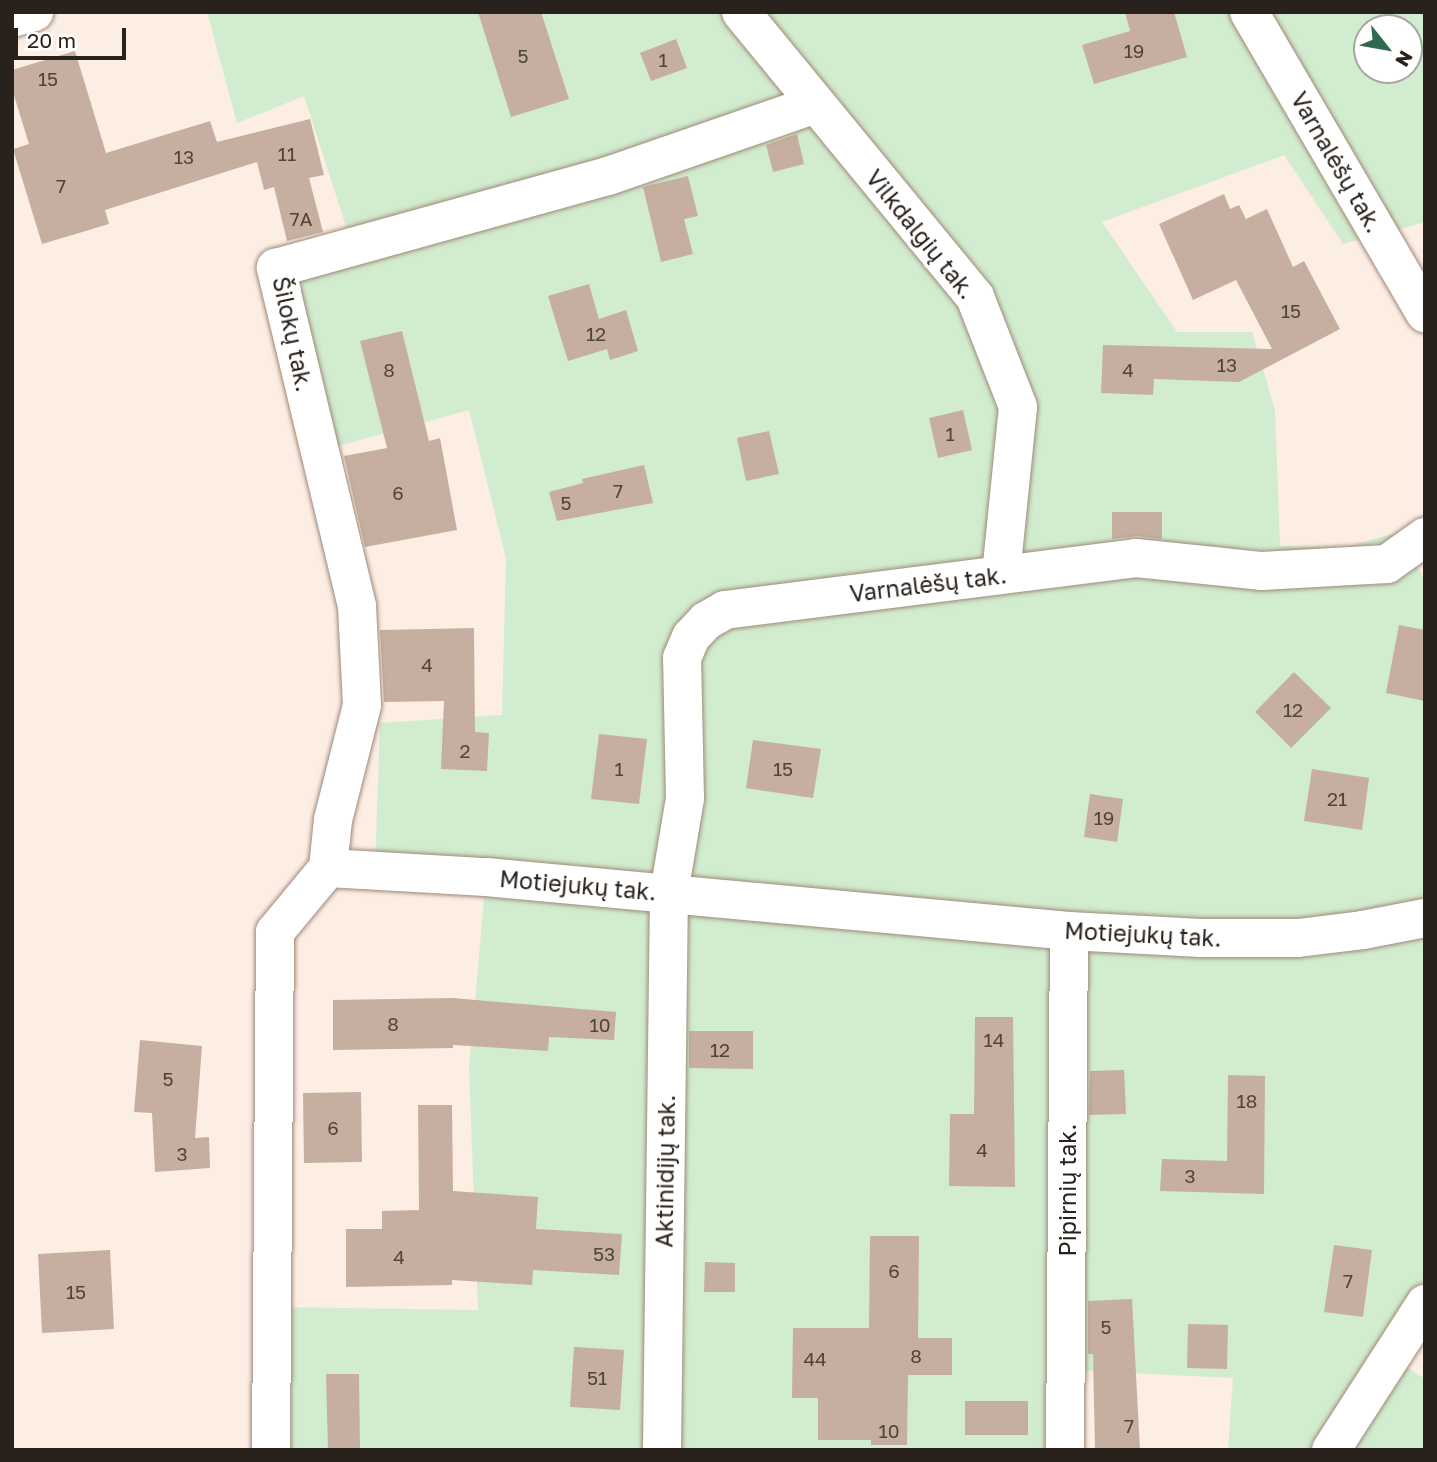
<!DOCTYPE html>
<html>
<head>
<meta charset="utf-8">
<style>
	body { margin:0 }
	#map { position:relative; width:1437px; height:1462px; overflow:hidden; background:#fdeee4; font-family:"Golos Text",sans-serif }
	div>[style] { position:absolute }
	.green>* { inset:0; background:#d1ecce }
	.building>* { inset:0; background:#c6afa0 }
	.roads { filter:drop-shadow(0 0 2px #9f897a) drop-shadow(0 0 2px #9f897a) }
	.minor>* { height:38px; margin:-19px; padding:0 19px; transform-origin:19px; border-radius:19px; background:#fff }
	span { translate:-50% -50%; white-space:nowrap; text-align:center; line-height:1.15; -webkit-text-stroke:7px #fff; paint-order:stroke }
	.number-label { font-size:19px; color:#50443c }
	.number-label span { -webkit-text-stroke-width:0 }
	.street-label { font-size:23px; color:#29211b }
	.frame { position:absolute; inset:0; border:14px solid #29211b; pointer-events:none }
	.north { position:absolute; left:1353px; top:14px; width:70px; height:70px; box-sizing:border-box; background:#fff; border:2px solid #a9a6a4; border-radius:50%; rotate:121deg; font-size:19px; font-weight:700; line-height:28px; text-align:center; color:#29211b }
	.north::after { content:''; display:block; margin:auto; width:24px; height:32px; background:#316950; clip-path:polygon(50% 0,100% 100%,50% 72%,0 100%) }
	.scale { position:absolute; left:14px; top:28px; width:112px; height:32px; box-sizing:border-box; border:4px solid #29211b; border-top:0; padding-left:9px; font-size:21px; line-height:24px; white-space:nowrap; color:#29211b; -webkit-text-stroke:5px #fff; paint-order:stroke }
</style>
</head>
<body>
<div id="map">
	<div class="green">
		<div style="clip-path:polygon(evenodd,207px 12px,1425px 12px,1425px 222px,1343px 244px,1284px 155px,1102px 222px,1177px 332px,1252px 332px,1275px 410px,1280px 546px,1346px 547px,1399px 532px,1425px 581px,1425px 1304px,1391px 1357px,1425px 1379px,1425px 1450px,1228px 1450px,1233px 1378px,1066px 1370px,1065px 1450px,271px 1450px,272px 1307px,478px 1310px,469px 1066px,486px 878px,375px 870px,380px 723px,502px 715px,506px 559px,469px 410px,320px 451px,276px 268px,353px 248px,304px 96px,237px 123px,207px 12px,1367px 28px,1409px 28px,1409px 70px,1367px 70px,1367px 28px)"></div>
	</div>
	<div class="building">
		<div style="clip-path:polygon(478px 12px,541px 12px,569px 99px,511px 117px)"></div>
		<div style="clip-path:polygon(1125px 12px,1174px 12px,1187px 57px,1094px 84px,1082px 45px,1130px 31px)"></div>
		<div style="clip-path:polygon(676px 39px,687px 68px,651px 81px,640px 53px)"></div>
		<div style="clip-path:polygon(75px 51px,106px 153px,210px 121px,217px 142px,310px 119px,324px 175px,309px 178px,323px 232px,287px 241px,274px 187px,264px 190px,257px 162px,105px 210px,109px 224px,42px 244px,13px 149px,29px 144px,12px 89px,12px 70px)"></div>
		<div style="clip-path:polygon(797px 134px,804px 164px,773px 172px,766px 145px)"></div>
		<div style="clip-path:polygon(688px 176px,698px 216px,684px 219px,693px 254px,661px 262px,643px 187px)"></div>
		<div style="clip-path:polygon(1224px 194px,1230px 209px,1239px 205px,1246px 219px,1267px 209px,1293px 267px,1304px 261px,1340px 329px,1239px 382px,1154px 379px,1153px 395px,1101px 393px,1103px 345px,1272px 349px,1236px 280px,1193px 300px,1159px 224px)"></div>
		<div style="clip-path:polygon(589px 284px,599px 319px,626px 310px,638px 351px,610px 360px,607px 349px,568px 361px,548px 296px)"></div>
		<div style="clip-path:polygon(402px 331px,429px 441px,440px 438px,457px 530px,365px 547px,344px 456px,387px 448px,360px 341px)"></div>
		<div style="clip-path:polygon(963px 410px,972px 450px,938px 458px,929px 418px)"></div>
		<div style="clip-path:polygon(769px 431px,779px 474px,746px 481px,737px 438px)"></div>
		<div style="clip-path:polygon(644px 465px,653px 503px,557px 521px,549px 492px,583px 483px,582px 479px)"></div>
		<div style="clip-path:polygon(1112px 512px,1162px 512px,1162px 539px,1138px 536px,1112px 539px)"></div>
		<div style="clip-path:polygon(1399px 625px,1425px 630px,1425px 701px,1386px 693px)"></div>
		<div style="clip-path:polygon(474px 628px,475px 732px,489px 733px,487px 771px,441px 769px,444px 701px,384px 702px,380px 630px)"></div>
		<div style="clip-path:polygon(1294px 672px,1331px 708px,1291px 748px,1255px 712px)"></div>
		<div style="clip-path:polygon(599px 734px,647px 739px,639px 804px,591px 799px)"></div>
		<div style="clip-path:polygon(753px 740px,821px 749px,813px 798px,746px 788px)"></div>
		<div style="clip-path:polygon(1312px 769px,1369px 778px,1362px 830px,1304px 821px)"></div>
		<div style="clip-path:polygon(1090px 794px,1123px 799px,1117px 842px,1084px 837px)"></div>
		<div style="clip-path:polygon(453px 998px,616px 1012px,614px 1040px,549px 1037px,548px 1051px,453px 1045px,453px 1048px,333px 1050px,333px 1000px)"></div>
		<div style="clip-path:polygon(975px 1017px,1013px 1017px,1015px 1187px,949px 1186px,950px 1114px,974px 1114px)"></div>
		<div style="clip-path:polygon(689px 1031px,753px 1031px,753px 1069px,689px 1068px)"></div>
		<div style="clip-path:polygon(140px 1040px,202px 1046px,195px 1138px,209px 1137px,210px 1168px,155px 1172px,152px 1113px,134px 1112px)"></div>
		<div style="clip-path:polygon(1124px 1070px,1126px 1114px,1089px 1115px,1090px 1071px)"></div>
		<div style="clip-path:polygon(1228px 1075px,1265px 1076px,1264px 1194px,1160px 1191px,1162px 1159px,1227px 1161px)"></div>
		<div style="clip-path:polygon(361px 1092px,362px 1162px,304px 1163px,303px 1093px)"></div>
		<div style="clip-path:polygon(418px 1105px,452px 1105px,453px 1191px,538px 1197px,536px 1229px,622px 1234px,619px 1275px,533px 1270px,532px 1285px,452px 1280px,452px 1285px,346px 1287px,346px 1229px,382px 1229px,382px 1211px,419px 1210px)"></div>
		<div style="clip-path:polygon(870px 1236px,919px 1236px,918px 1338px,952px 1338px,952px 1375px,908px 1375px,907px 1445px,871px 1445px,871px 1440px,818px 1440px,818px 1398px,792px 1398px,793px 1328px,869px 1328px)"></div>
		<div style="clip-path:polygon(1334px 1245px,1372px 1250px,1363px 1317px,1324px 1312px)"></div>
		<div style="clip-path:polygon(110px 1250px,114px 1329px,42px 1333px,38px 1254px)"></div>
		<div style="clip-path:polygon(705px 1262px,735px 1263px,735px 1292px,704px 1292px)"></div>
		<div style="clip-path:polygon(1132px 1299px,1140px 1450px,1095px 1450px,1093px 1354px,1088px 1354px,1088px 1301px)"></div>
		<div style="clip-path:polygon(1188px 1324px,1228px 1325px,1227px 1369px,1187px 1368px)"></div>
		<div style="clip-path:polygon(574px 1347px,624px 1350px,620px 1410px,570px 1407px)"></div>
		<div style="clip-path:polygon(326px 1374px,359px 1374px,360px 1450px,328px 1450px)"></div>
		<div style="clip-path:polygon(965px 1401px,1028px 1401px,1028px 1435px,965px 1435px)"></div>
	</div>
	<div class="roads">
		<div class="minor">
			<div style="left:741px;top:12px;width:369px;rotate:50.6deg"></div>
			<div style="left:975px;top:297px;width:118px;rotate:68.6deg"></div>
			<div style="left:1018px;top:407px;width:169px;rotate:95.8deg"></div>
			<div style="left:1249px;top:12px;width:349px;rotate:59.7deg"></div>
			<div style="left:12px;top:18px;width:23px;rotate:-15deg"></div>
			<div style="left:328px;top:868px;width:48px;rotate:-84.1deg"></div>
			<div style="left:333px;top:820px;width:119px;rotate:-75.8deg"></div>
			<div style="left:362px;top:705px;width:99px;rotate:-92.9deg"></div>
			<div style="left:357px;top:606px;width:348px;rotate:-103.5deg"></div>
			<div style="left:276px;top:268px;width:345px;rotate:-15.5deg"></div>
			<div style="left:608px;top:176px;width:220px;rotate:-19.1deg"></div>
			<div style="left:271px;top:1450px;width:518px;rotate:-89.56deg"></div>
			<div style="left:275px;top:932px;width:83px;rotate:-50.4deg"></div>
			<div style="left:328px;top:868px;width:158px;rotate:3.3deg"></div>
			<div style="left:486px;top:877px;width:585px;rotate:5.29deg"></div>
			<div style="left:1069px;top:931px;width:132px;rotate:3deg"></div>
			<div style="left:1201px;top:938px;width:97px"></div>
			<div style="left:1298px;top:938px;width:65px;rotate:-7deg"></div>
			<div style="left:1363px;top:930px;width:63px;rotate:-11deg"></div>
			<div style="left:662px;top:1450px;width:557px;rotate:-89.28deg"></div>
			<div style="left:669px;top:893px;width:96px;rotate:-80.4deg"></div>
			<div style="left:685px;top:798px;width:140px;rotate:-91.2deg"></div>
			<div style="left:682px;top:658px;width:23px;rotate:-67deg"></div>
			<div style="left:691px;top:637px;width:22px;rotate:-47deg"></div>
			<div style="left:706px;top:621px;width:22px;rotate:-30deg"></div>
			<div style="left:725px;top:610px;width:414px;rotate:-7.2deg"></div>
			<div style="left:1136px;top:558px;width:127px;rotate:5.9deg"></div>
			<div style="left:1262px;top:571px;width:125px;rotate:-3.2deg"></div>
			<div style="left:1387px;top:564px;width:47px;rotate:-35.4deg"></div>
			<div style="left:1065px;top:1450px;width:519px;rotate:-89.56deg"></div>
			<div style="left:1331px;top:1450px;width:174px;rotate:-57.2deg"></div>
		</div>
	</div>
	<div class="number-label">
		<span style="left:1134px;top:51px">19</span>
		<span style="left:523px;top:56px">5</span>
		<span style="left:663px;top:60px">1</span>
		<span style="left:48px;top:79px">15</span>
		<span style="left:287px;top:154px">11</span>
		<span style="left:184px;top:157px">13</span>
		<span style="left:61px;top:186px">7</span>
		<span style="left:301px;top:219px">7A</span>
		<span style="left:1291px;top:311px">15</span>
		<span style="left:596px;top:334px">12</span>
		<span style="left:1227px;top:365px">13</span>
		<span style="left:389px;top:370px">8</span>
		<span style="left:1128px;top:370px">4</span>
		<span style="left:950px;top:434px">1</span>
		<span style="left:618px;top:491px">7</span>
		<span style="left:398px;top:493px">6</span>
		<span style="left:566px;top:503px">5</span>
		<span style="left:427px;top:665px">4</span>
		<span style="left:1293px;top:710px">12</span>
		<span style="left:465px;top:751px">2</span>
		<span style="left:619px;top:769px">1</span>
		<span style="left:783px;top:769px">15</span>
		<span style="left:1337px;top:799px">21</span>
		<span style="left:1104px;top:818px">19</span>
		<span style="left:393px;top:1024px">8</span>
		<span style="left:600px;top:1025px">10</span>
		<span style="left:994px;top:1040px">14</span>
		<span style="left:720px;top:1050px">12</span>
		<span style="left:168px;top:1079px">5</span>
		<span style="left:1247px;top:1101px">18</span>
		<span style="left:333px;top:1128px">6</span>
		<span style="left:982px;top:1150px">4</span>
		<span style="left:182px;top:1154px">3</span>
		<span style="left:1190px;top:1176px">3</span>
		<span style="left:604px;top:1254px">53</span>
		<span style="left:399px;top:1257px">4</span>
		<span style="left:894px;top:1271px">6</span>
		<span style="left:1348px;top:1281px">7</span>
		<span style="left:76px;top:1292px">15</span>
		<span style="left:1106px;top:1327px">5</span>
		<span style="left:916px;top:1356px">8</span>
		<span style="left:815px;top:1359px">44</span>
		<span style="left:597px;top:1378px">51</span>
		<span style="left:1129px;top:1426px">7</span>
		<span style="left:889px;top:1431px">10</span>
	</div>
	<div class="street-label">
		<span style="left:1337px;top:162px;rotate:60deg">Varnalėšų tak.</span>
		<span style="left:921px;top:234px;rotate:51deg">Vilkdalgių tak.</span>
		<span style="left:293px;top:334px;rotate:78deg">Šilokų tak.</span>
		<span style="left:928px;top:584px;rotate:-7deg">Varnalėšų tak.</span>
		<span style="left:578px;top:885px;rotate:5deg">Motiejukų tak.</span>
		<span style="left:1143px;top:934px;rotate:3deg">Motiejukų tak.</span>
		<span style="left:665px;top:1171px;rotate:-89deg">Aktinidijų tak.</span>
		<span style="left:1067px;top:1190px;rotate:-90deg">Pipirnių tak.</span>
	</div>
	<div class="frame"></div>
	<div class="north">N</div>
	<div class="scale">20 m</div>
</div>
</body>
</html>
